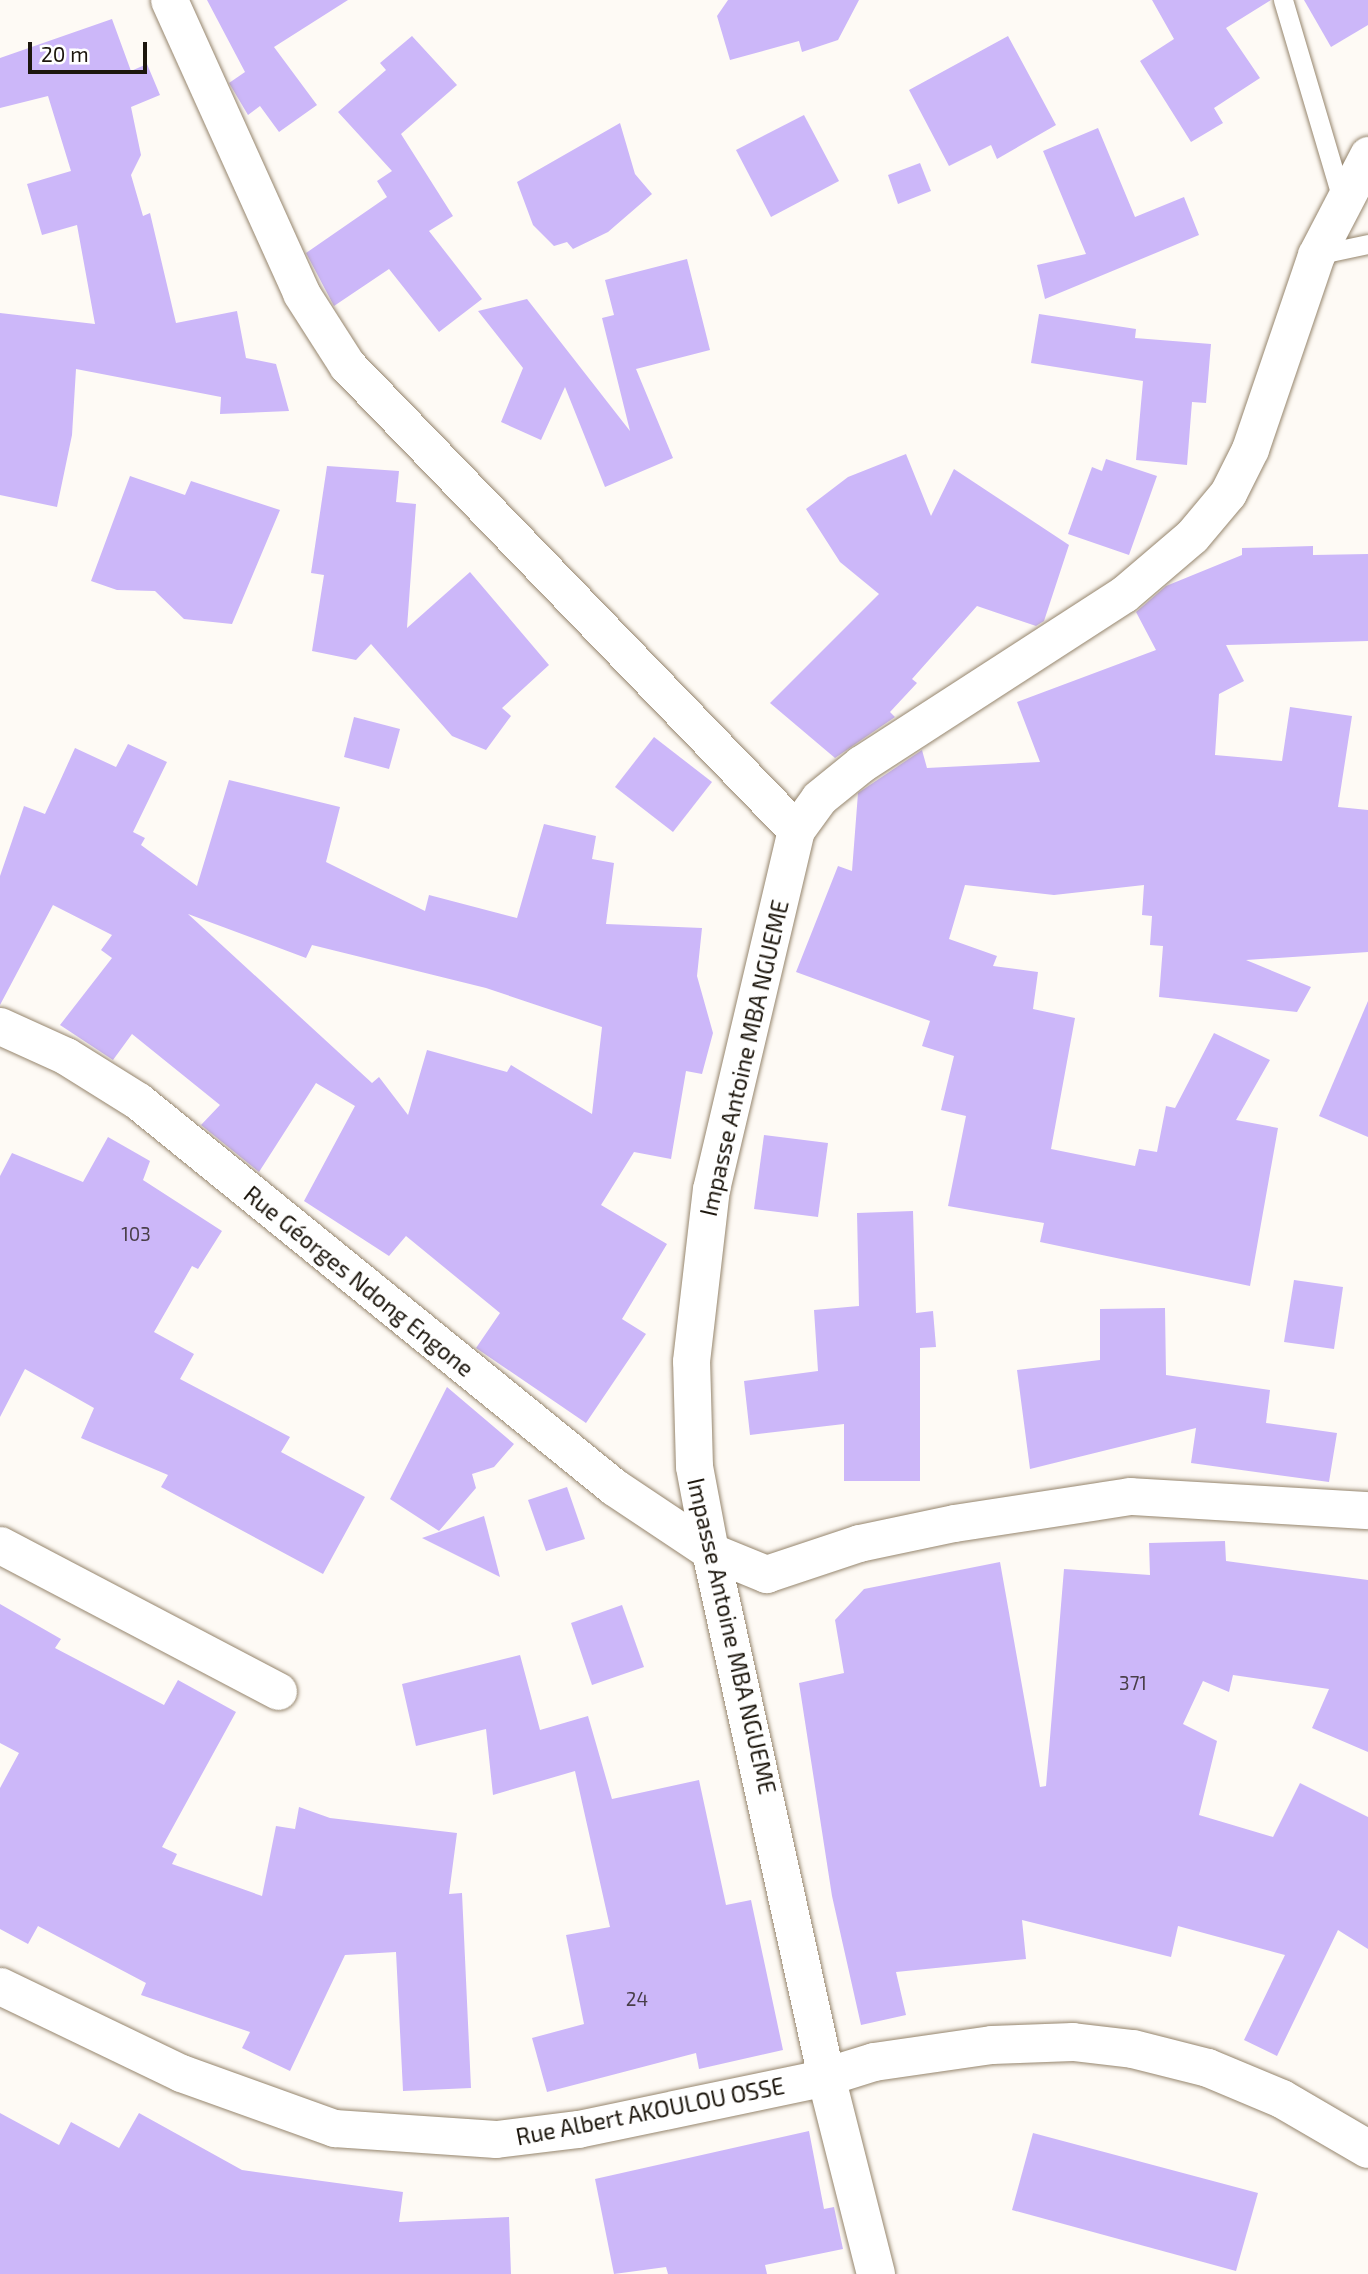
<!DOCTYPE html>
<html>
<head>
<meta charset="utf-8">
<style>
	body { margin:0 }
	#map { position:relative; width:1368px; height:2274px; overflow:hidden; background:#fefaf5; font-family:"Exo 2",sans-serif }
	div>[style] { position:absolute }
	.building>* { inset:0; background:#ccb7f9 }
	.roads { filter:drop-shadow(0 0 2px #96866e) drop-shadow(0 0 2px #96866e) }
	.service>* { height:19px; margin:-9.5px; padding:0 9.5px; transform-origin:9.5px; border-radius:9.5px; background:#fff }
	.minor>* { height:37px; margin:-18.5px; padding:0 18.5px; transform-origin:18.5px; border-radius:18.5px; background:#fff }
	.secondary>* { height:38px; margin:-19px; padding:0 19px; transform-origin:19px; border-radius:19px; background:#fff }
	span { translate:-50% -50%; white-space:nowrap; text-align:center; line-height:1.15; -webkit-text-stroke:5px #fff; paint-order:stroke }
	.number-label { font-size:19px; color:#483e48 }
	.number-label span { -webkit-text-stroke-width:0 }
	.street-label { font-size:23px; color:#1c160d }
	.scale { position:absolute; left:28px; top:42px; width:119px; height:32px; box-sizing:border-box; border:4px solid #1c160d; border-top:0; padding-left:9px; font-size:21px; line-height:24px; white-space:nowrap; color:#1c160d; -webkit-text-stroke:5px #fff; paint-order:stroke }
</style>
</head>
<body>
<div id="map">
	<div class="building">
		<div style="clip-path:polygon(207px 0,348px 0,274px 47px,317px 105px,279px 132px,260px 106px,248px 115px,229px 83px,245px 72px)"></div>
		<div style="clip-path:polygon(728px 0,859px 0,838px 40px,802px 52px,799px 41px,730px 60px,717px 16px)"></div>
		<div style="clip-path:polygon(1152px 0,1271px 0,1226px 28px,1260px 78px,1214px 108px,1223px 123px,1191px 142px,1140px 61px,1174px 39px)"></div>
		<div style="clip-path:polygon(1304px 0,1368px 0,1368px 25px,1331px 47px)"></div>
		<div style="clip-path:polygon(112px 19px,131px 71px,147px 64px,160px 95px,131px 107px,141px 155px,131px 175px,143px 216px,150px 213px,176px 323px,237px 311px,246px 358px,276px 364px,289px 411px,220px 414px,221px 397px,76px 369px,72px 435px,57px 507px,0 495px,0 313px,95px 324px,77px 225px,42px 235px,27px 184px,71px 171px,48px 96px,0 108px,0 58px)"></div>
		<div style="clip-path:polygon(412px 36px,457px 85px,401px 134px,453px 216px,429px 231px,482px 299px,439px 332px,389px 269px,334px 306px,306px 253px,387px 197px,377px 181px,392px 171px,338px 112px,386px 70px,380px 63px)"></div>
		<div style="clip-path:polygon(1008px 36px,1056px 125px,997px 159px,991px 145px,949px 166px,909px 90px)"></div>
		<div style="clip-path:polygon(804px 115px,839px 181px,771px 217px,736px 150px)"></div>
		<div style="clip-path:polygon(620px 123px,635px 174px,652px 194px,608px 232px,573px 249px,567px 242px,554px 246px,533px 225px,517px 182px)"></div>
		<div style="clip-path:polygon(1098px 128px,1135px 217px,1184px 197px,1199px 235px,1045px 299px,1037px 265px,1086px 254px,1043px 151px)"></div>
		<div style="clip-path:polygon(920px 163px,931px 191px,898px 204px,888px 175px)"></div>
		<div style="clip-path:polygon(687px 259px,710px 350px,636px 369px,673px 458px,605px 487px,565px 387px,541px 440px,501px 422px,523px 368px,478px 311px,527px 299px,630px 431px,602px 318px,614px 315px,605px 280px)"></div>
		<div style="clip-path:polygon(1039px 314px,1136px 329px,1135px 338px,1211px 344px,1206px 403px,1192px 402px,1187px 465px,1136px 460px,1143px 381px,1031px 363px)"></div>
		<div style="clip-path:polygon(906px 454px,931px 516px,954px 469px,1069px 545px,1044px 621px,1036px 626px,977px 606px,912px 679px,917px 683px,890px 712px,895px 717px,835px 758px,770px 703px,879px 594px,840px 562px,806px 509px,848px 477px)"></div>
		<div style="clip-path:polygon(1106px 459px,1157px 476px,1129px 555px,1068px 534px,1092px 467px,1102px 471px)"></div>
		<div style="clip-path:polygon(327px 466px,399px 471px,396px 502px,416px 504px,407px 628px,470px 572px,549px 665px,502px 708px,511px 716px,486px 750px,452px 736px,371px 644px,356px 660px,312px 651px,324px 575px,311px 573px)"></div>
		<div style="clip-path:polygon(130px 476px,185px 495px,191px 481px,280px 510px,232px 624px,184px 619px,155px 591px,117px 590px,91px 581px)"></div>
		<div style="clip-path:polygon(1313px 546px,1313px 555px,1368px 554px,1368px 641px,1226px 645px,1244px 681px,1219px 694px,1215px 755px,1282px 761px,1290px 707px,1352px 716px,1338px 807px,1368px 810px,1368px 952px,1246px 960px,1311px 987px,1297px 1012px,1159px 997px,1163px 946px,1150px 945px,1152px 916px,1142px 915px,1144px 885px,1054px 895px,965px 885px,949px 939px,997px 956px,993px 966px,1038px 972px,1033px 1009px,1075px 1018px,1051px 1149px,1135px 1166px,1139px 1149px,1157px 1152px,1166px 1106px,1175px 1108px,1214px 1033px,1270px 1060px,1236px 1120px,1278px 1128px,1250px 1286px,1040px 1242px,1044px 1223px,948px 1206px,966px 1116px,941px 1110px,954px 1056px,922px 1046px,930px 1021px,796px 972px,838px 866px,852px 871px,858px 793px,922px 750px,927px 768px,1040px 762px,1017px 702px,1156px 650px,1136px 612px,1166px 586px,1242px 555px,1242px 548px)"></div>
		<div style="clip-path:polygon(354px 717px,400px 729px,389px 769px,344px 757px)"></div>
		<div style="clip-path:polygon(654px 737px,712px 782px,673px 832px,615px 787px)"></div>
		<div style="clip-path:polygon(evenodd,128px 744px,167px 762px,133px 832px,145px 838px,141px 845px,197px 886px,229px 780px,340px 807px,326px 862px,425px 911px,429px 895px,517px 918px,544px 824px,596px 836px,592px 859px,614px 863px,606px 924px,702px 928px,697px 976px,713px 1033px,702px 1074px,686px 1071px,671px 1159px,634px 1152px,601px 1205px,667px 1244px,622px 1319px,646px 1334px,586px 1423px,476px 1348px,500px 1313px,406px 1236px,389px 1256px,304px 1201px,355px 1106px,316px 1083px,259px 1172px,201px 1125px,220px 1105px,132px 1034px,113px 1060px,60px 1025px,112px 958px,101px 950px,112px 935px,53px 905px,0 1005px,0 876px,24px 806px,45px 814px,75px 748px,116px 767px,128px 744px,188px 914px,306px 958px,312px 945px,486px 988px,602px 1027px,592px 1114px,511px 1065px,507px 1072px,427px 1050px,408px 1115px,379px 1077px,372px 1083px,188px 914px)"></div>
		<div style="clip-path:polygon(1368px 1001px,1368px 1137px,1319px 1116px)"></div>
		<div style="clip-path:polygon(764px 1135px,828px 1143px,818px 1217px,754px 1209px)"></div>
		<div style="clip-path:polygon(108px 1137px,150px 1161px,143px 1180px,222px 1231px,198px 1269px,192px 1266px,154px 1332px,194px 1354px,180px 1379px,290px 1437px,281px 1452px,365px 1497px,323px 1574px,161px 1487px,168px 1475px,81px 1438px,94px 1408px,25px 1369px,0 1417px,0 1176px,12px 1153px,83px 1182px)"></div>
		<div style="clip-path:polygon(913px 1211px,916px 1313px,933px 1311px,936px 1347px,920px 1348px,920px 1481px,844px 1481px,844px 1424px,750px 1435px,744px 1381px,818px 1371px,814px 1310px,859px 1306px,857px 1213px)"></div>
		<div style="clip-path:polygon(1294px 1280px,1343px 1287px,1334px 1349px,1284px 1342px)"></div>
		<div style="clip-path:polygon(1165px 1308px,1166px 1375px,1270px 1390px,1266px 1423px,1337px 1433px,1329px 1482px,1191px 1463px,1196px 1428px,1030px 1469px,1017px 1370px,1100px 1360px,1100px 1309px)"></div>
		<div style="clip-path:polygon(447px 1387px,514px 1444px,494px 1467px,472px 1474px,476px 1488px,439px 1531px,390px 1499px)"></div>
		<div style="clip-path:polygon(567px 1487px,585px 1539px,546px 1551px,528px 1500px)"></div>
		<div style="clip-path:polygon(484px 1516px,500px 1577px,422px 1538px)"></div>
		<div style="clip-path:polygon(1225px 1541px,1226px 1561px,1368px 1580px,1368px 1752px,1312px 1728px,1329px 1689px,1233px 1675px,1229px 1692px,1203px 1681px,1183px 1724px,1217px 1741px,1199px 1815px,1273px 1837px,1300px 1783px,1368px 1817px,1368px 1949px,1338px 1930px,1277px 2056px,1244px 2040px,1285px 1955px,1178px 1926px,1171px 1957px,1022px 1920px,1026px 1959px,896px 1972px,906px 2015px,861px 2025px,832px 1896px,799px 1683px,844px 1673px,835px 1620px,864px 1589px,1000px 1562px,1040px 1787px,1046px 1786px,1064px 1569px,1150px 1575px,1149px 1543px)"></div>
		<div style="clip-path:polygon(0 1604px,61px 1639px,55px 1648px,164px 1705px,178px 1680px,236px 1712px,162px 1847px,177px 1854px,172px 1864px,262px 1896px,276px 1826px,295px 1829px,299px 1807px,330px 1818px,457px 1833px,449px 1894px,462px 1893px,471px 2088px,403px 2091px,396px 1952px,345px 1955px,290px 2071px,242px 2048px,250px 2032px,141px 1995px,146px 1983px,38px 1926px,28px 1944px,0 1929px,0 1788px,19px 1753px,0 1743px)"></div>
		<div style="clip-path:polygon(622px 1605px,644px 1667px,592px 1685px,571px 1623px)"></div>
		<div style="clip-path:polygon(520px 1655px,540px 1730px,588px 1716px,612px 1799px,699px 1780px,726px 1905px,751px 1900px,783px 2050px,699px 2069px,696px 2053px,547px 2092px,532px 2038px,584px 2024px,566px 1935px,610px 1927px,575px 1771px,493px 1795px,486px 1729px,416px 1746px,402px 1684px)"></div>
		<div style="clip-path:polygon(0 2113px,59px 2145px,71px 2122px,119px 2148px,139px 2113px,242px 2170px,403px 2192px,399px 2222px,509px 2217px,511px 2274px,0 2274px)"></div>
		<div style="clip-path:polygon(809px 2131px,824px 2209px,834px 2207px,843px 2249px,765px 2265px,767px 2274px,668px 2274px,666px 2267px,614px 2274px,595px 2179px)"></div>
		<div style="clip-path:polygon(1033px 2133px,1258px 2193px,1236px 2271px,1012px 2210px)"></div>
	</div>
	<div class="roads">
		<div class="service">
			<div style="left:1283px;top:0;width:212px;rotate:73.5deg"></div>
			<div style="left:1316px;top:255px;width:53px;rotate:-11.9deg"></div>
		</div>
		<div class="minor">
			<div style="left:169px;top:0;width:321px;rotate:65.7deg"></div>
			<div style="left:301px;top:293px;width:85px;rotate:57.4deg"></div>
			<div style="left:347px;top:365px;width:646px;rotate:46deg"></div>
			<div style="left:0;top:1026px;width:72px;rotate:24.4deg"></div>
			<div style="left:66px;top:1056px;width:85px;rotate:32deg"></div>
			<div style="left:138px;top:1101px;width:613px;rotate:39.04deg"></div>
			<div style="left:614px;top:1487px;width:115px;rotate:33.7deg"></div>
			<div style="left:710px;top:1551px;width:61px;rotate:22.3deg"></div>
			<div style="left:766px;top:1574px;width:98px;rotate:-18.4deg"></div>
			<div style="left:859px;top:1543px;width:97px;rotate:-11.9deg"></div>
			<div style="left:954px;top:1523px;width:178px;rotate:-8.7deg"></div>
			<div style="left:1130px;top:1496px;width:238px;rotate:3.4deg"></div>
			<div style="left:0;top:1545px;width:314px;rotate:27.7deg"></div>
			<div style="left:0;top:1986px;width:201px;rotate:25.7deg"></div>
			<div style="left:181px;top:2073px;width:163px;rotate:19.8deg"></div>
			<div style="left:334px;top:2128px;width:162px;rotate:3.9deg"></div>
			<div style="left:496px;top:2139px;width:83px;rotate:-7deg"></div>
			<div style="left:578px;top:2129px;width:253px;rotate:-11.8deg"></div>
			<div style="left:826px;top:2077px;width:539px;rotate:-102.44deg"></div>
			<div style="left:710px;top:1551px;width:86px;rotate:-100.7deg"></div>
			<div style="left:694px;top:1466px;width:105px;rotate:-91.6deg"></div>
			<div style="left:691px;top:1361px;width:173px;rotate:-83.4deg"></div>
			<div style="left:711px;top:1189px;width:369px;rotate:-76.7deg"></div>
			<div style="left:796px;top:830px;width:39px;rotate:-54deg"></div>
			<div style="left:819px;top:798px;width:54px;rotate:-39deg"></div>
			<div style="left:861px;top:764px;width:313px;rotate:-32.9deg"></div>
			<div style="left:1124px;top:594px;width:89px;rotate:-40.5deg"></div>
			<div style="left:1192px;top:536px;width:56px;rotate:-50.1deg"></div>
			<div style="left:1228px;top:493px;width:49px;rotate:-63.4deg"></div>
			<div style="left:1250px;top:449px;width:205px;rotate:-71.2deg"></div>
			<div style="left:1316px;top:255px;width:113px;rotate:-62.5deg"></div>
		</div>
		<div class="secondary">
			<div style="left:876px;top:2274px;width:203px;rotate:-104.2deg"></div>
			<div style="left:826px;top:2077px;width:50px;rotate:-17.4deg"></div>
			<div style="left:874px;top:2062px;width:119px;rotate:-8.2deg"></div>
			<div style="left:992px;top:2045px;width:81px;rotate:-2.1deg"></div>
			<div style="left:1073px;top:2042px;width:60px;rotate:6.7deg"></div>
			<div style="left:1133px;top:2049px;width:77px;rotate:14.2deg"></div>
			<div style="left:1208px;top:2068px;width:80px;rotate:22.7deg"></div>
			<div style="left:1282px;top:2099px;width:99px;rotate:30.2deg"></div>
		</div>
	</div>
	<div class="number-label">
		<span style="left:136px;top:1234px">103</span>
		<span style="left:1133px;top:1683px">371</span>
		<span style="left:637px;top:1999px">24</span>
	</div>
	<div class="street-label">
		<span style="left:744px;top:1058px;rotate:-77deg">Impasse Antoine MBA NGUEME</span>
		<span style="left:359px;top:1281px;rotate:39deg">Rue Géorges Ndong Engone</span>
		<span style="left:732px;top:1636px;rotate:77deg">Impasse Antoine MBA NGUEME</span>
		<span style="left:650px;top:2111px;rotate:-11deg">Rue Albert AKOULOU OSSE</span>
	</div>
	<div class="scale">20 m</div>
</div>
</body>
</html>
